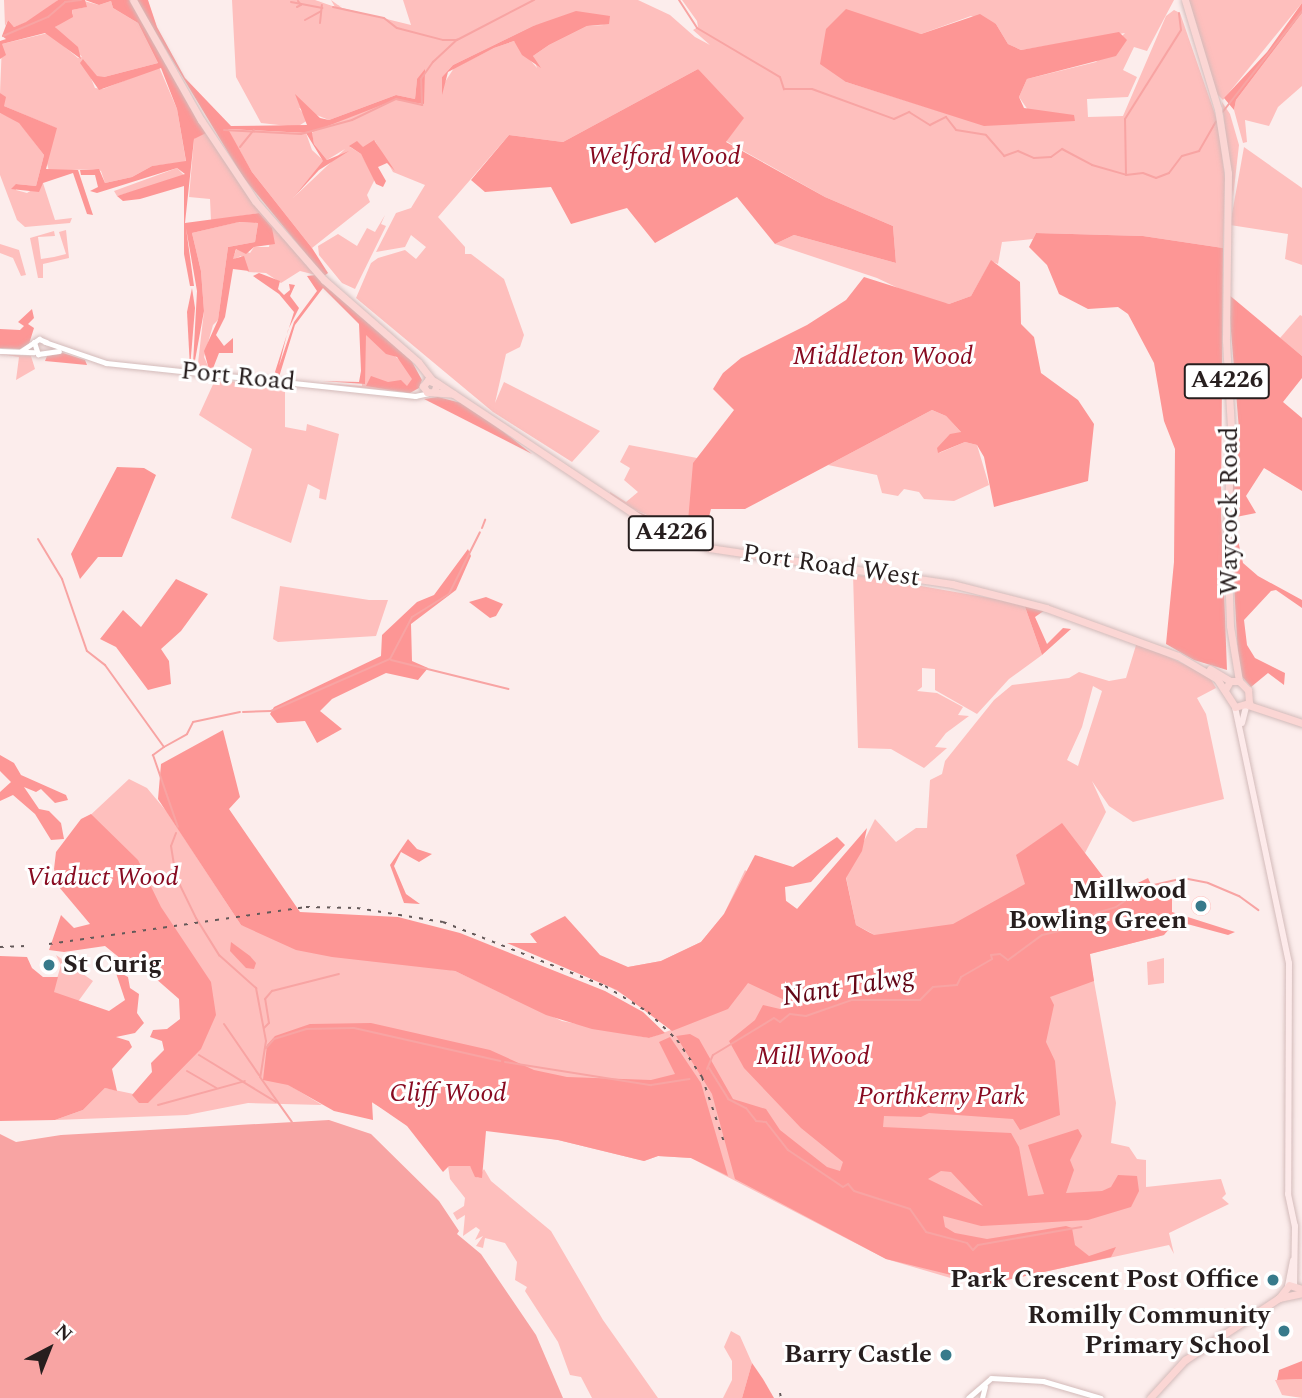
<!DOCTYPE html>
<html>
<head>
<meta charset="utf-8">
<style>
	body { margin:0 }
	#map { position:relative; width:1302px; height:1398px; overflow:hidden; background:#fcedec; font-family:Spectral,serif }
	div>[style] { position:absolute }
	.green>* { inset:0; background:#febfbd }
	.round { border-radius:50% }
	.forest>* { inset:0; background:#fd9695 }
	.water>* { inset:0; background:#f8a4a3 }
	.stream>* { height:2px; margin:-1px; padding:0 1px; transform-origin:1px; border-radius:1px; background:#f8a4a3 }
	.roads { filter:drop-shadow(0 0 2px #d3bbba) drop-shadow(0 0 2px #d3bbba) }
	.tertiary>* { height:5px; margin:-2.5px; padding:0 2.5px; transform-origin:2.5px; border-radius:2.5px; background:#fff }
	.secondary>* { height:6px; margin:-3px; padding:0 3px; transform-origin:3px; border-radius:3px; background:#fdeaea }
	.primary>* { height:7px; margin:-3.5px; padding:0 3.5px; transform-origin:3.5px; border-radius:3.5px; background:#fbd6d4 }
	.rail>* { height:2px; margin-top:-1px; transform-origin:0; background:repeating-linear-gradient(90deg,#645959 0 3.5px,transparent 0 10.5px) }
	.dots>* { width:19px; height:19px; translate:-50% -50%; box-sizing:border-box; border:4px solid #fff; border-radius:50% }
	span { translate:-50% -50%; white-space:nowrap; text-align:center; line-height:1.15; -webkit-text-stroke:6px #fff; paint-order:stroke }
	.shield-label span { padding:2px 5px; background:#fff; border:2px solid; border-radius:5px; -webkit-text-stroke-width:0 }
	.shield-label { font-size:24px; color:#271e1e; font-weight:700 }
	.park-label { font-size:26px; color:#880b21; font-style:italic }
	.street-label { font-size:26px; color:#271e1e }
	.poi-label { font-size:26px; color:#271e1e; font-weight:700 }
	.right { translate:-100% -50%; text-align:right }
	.left { translate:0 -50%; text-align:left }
	.water-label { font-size:28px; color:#640616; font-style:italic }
	.north { position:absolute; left:14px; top:1314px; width:70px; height:70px; -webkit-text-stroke:5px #fff; paint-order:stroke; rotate:42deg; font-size:19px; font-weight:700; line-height:28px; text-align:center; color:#271e1e }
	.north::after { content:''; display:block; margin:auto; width:24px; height:32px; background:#271e1e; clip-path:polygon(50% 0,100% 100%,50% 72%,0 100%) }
</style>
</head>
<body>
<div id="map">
	<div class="green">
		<div style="clip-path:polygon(4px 0,58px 0,33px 20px,14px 27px,8px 20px,5px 26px)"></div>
		<div style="clip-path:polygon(evenodd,232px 0,315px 0,335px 7px,331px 0,342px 8px,411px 25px,403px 0,638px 0,670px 15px,695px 37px,710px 45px,693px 30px,698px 27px,697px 21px,682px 0,1174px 0,1147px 51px,1134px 47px,1123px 70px,1137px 77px,1128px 97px,1087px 99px,1088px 117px,1123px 116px,1166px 16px,1174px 10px,1180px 13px,1218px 123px,1225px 179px,1223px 248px,1143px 236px,1036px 233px,1033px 239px,1002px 242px,998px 264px,991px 261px,971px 296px,949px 304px,921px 299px,877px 278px,775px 244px,794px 235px,896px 263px,893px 226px,825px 197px,726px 141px,698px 69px,563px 142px,509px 135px,438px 217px,465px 247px,465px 254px,471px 254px,504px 279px,524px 335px,520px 347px,506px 354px,495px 403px,504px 382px,600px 431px,572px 462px,493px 412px,356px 298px,371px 263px,378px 258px,405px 250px,416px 259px,426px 247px,411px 235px,405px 247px,376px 252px,396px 213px,411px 208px,425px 185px,393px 172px,375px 141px,363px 148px,350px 147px,361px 154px,375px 179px,367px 195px,370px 202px,312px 248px,252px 172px,227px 129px,306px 133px,312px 150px,324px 161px,293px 198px,345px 149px,327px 160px,314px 144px,312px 133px,316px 128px,395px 100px,424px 104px,422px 79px,417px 79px,415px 99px,396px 95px,329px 120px,299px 108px,308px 120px,297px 127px,261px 123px,236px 77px,232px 0,971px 16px,996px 24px,1008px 44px,1021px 50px,1125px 33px,1096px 62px,1027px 79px,1019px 97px,1028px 110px,1016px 123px,984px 125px,846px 82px,904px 30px,921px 34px,971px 16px,232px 0,565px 18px,604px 25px,587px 26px,549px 45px,533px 56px,537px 68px,514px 41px,494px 48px,454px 68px,443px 85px,442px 77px,453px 65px,533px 26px,565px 18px)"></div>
		<div style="clip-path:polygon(1188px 0,1302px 0,1302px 3px,1223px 100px,1216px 93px)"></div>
		<div style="clip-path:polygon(84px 1px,99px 5px,111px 1px,113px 8px,138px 23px,158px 63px,104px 77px,97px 77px,83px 59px,95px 88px,103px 89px,159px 67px,177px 109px,186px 162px,152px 166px,132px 177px,105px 183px,101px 171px,94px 169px,49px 171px,46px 160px,56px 128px,4px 106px,0 93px,2px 44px,48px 33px,78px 58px,82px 57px,55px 27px,73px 14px,72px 10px,86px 7px)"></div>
		<div style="clip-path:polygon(1302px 13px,1302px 86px,1278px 107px,1269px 126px,1245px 120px,1247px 142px,1243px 143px,1234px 110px,1236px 100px)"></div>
		<div style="clip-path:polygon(1222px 102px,1230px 114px,1239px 145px,1233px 197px)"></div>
		<div style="clip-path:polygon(0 113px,19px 122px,44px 155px,36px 186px,16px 184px,16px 190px,27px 193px,43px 183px,55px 220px,72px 218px,70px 223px,25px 227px,17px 220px,0 175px)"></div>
		<div style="clip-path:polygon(200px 133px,206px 133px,316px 275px,300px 271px,281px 283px,266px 273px,248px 272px,241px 256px,232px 260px,237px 248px,250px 253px,254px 247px,269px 247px,272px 229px,259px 213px,211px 221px,210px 199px,189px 197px,194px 139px)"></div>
		<div style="clip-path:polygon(1244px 147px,1302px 188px,1302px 265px,1285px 259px,1288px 234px,1230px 225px)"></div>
		<div style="clip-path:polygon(177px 168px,186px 177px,117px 196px,114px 191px)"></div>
		<div style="clip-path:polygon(385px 215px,381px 224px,386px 226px,355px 289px,342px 283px,319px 255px,318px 246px,338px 234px,357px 246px,367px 228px,375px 232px)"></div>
		<div style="clip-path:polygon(238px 222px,258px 223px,255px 242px,228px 247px,218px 320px,213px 325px,204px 357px,208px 366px,195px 368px,260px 377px,193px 368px,198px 363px,204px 311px,201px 271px,192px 233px)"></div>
		<div style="clip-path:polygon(66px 230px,69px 258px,43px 264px,43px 278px,38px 278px,30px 238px,54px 231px,55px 236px,38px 237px,41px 259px,54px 257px,66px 254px,59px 232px)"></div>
		<div style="clip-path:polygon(0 244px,19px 250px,26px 275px,21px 276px,13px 258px,0 253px)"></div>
		<div style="clip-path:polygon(1300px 315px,1302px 316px,1302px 356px,1280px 338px)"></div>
		<div style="clip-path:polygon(360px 328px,412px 370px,416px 379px,407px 390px,410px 393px,321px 383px,362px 386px)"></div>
		<div style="clip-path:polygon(0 354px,31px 356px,35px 369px,16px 380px,19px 357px)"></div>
		<div style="clip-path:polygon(215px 380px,285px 386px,285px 427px,306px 431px,307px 424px,339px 434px,326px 500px,319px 498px,320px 490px,308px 484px,291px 543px,231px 518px,252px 449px,199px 415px)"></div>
		<div style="clip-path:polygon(932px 410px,946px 416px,961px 432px,939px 453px,965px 442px,977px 445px,989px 485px,954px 501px,924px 499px,919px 492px,904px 489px,898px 496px,882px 493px,877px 475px,828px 465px)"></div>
		<div style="clip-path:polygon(629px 445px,697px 458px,687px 533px,611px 499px,610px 492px,626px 502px,638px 492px,624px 480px,630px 468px,620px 462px)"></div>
		<div style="clip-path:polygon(853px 574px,1024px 604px,1042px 655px,1009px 679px,977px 714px,935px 690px,935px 669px,922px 668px,922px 687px,917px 691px,937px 693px,963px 707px,958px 715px,969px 716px,946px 733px,935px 747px,947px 748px,924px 768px,891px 749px,858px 748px)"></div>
		<div style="clip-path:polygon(280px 586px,369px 600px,388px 600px,376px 636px,278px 642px,273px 639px)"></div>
		<div style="clip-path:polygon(evenodd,1137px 642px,1209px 676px,1216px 688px,1197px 698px,1206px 714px,1224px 799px,1133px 822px,1109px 806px,1092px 781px,1106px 812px,1085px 853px,1104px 878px,1103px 900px,1164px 935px,1089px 954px,1116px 1103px,1111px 1143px,1129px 1147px,1137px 1159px,1146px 1160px,1146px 1187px,1221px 1179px,1226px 1194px,1222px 1198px,1229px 1204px,1169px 1233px,1174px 1254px,1169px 1245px,988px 1284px,954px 1279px,886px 1259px,691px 1158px,658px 1156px,644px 1161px,558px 1140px,389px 1112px,371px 1102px,289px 1085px,322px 1105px,248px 1103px,187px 1115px,55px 1120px,83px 1110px,105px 1088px,143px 1096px,206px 1012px,83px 822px,129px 779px,147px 788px,167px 812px,241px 925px,455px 971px,562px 1021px,649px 1038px,671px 1030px,648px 1009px,608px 986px,628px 967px,661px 961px,701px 942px,724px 914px,745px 870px,797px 909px,873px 934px,856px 925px,846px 877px,875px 819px,896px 842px,916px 828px,927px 828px,930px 780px,942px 774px,945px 761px,994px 700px,1012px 685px,1069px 678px,1079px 672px,1109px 681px,1126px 678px,1137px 642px,1093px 686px,1102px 691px,1078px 766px,1067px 760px,1082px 727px,1093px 686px)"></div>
		<div class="round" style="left:1191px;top:896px;width:20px;height:20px"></div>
		<div style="clip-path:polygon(56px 955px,93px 981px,77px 1003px,53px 992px,61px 965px)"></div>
		<div style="clip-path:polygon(1164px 958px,1164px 983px,1148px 985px,1147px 962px)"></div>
		<div style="clip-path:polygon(448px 1166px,470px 1166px,478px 1178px,484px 1169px,491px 1181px,551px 1231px,603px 1320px,658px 1398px,592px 1398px,581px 1377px,570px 1375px,558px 1342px,525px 1291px,527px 1287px,515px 1280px,517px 1262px,505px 1243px,485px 1238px,483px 1248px,476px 1246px,483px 1236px,475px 1240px,480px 1230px,476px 1227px,463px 1236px,465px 1215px,457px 1220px,453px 1213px,464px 1206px,465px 1198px,450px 1179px)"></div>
		<div style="clip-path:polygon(731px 1331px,740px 1336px,752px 1363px,742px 1398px,723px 1398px,732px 1380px,732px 1361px,724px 1347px)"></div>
		<div style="clip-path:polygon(1302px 1379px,1302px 1398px,1282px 1395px,1275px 1380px)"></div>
	</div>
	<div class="forest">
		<div style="clip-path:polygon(evenodd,58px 0,131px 0,206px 133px,194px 139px,185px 223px,259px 213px,272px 228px,275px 244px,254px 247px,246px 254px,236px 249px,233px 259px,244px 256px,249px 271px,233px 269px,225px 317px,216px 335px,224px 346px,233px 338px,233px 353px,219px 353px,212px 371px,193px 364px,197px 291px,186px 228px,194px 286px,190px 286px,184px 254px,184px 186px,140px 199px,123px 201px,117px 196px,185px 174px,177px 168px,97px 193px,90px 191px,98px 187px,95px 175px,81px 175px,80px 170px,99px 169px,105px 183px,132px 177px,152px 166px,186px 161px,177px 109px,161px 68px,99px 90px,80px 63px,83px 59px,97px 76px,104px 77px,158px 63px,138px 23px,113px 8px,111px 1px,99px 5px,85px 0,87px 7px,72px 10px,73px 17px,55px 27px,78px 47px,81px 59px,45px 33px,2px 44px,6px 55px,0 59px,0 41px,6px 39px,2px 36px,8px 20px,14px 27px,26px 22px,58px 0,239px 222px,258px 223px,255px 242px,228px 247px,218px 320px,204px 351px,208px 366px,194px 366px,204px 311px,201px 271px,192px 233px,239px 222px)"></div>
		<div style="clip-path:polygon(136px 0,148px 0,157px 27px,185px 78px,231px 126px,307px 125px,295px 94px,320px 118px,329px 120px,396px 95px,415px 99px,417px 79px,425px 69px,424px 104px,395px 100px,312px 132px,314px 144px,327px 160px,349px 151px,319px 170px,293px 198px,323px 161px,306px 133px,228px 129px,252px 172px,312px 248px,328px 273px,324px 276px,243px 177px)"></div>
		<div style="clip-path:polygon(1302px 3px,1302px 13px,1236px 100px,1234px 110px,1224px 98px,1267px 52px)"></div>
		<div style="clip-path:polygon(846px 9px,921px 34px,980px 14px,996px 24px,1008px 44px,1021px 50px,1119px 32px,1127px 40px,1116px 56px,1027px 79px,1019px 97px,1024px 108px,1074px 115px,1075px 121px,984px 126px,846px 82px,820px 64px,826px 29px)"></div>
		<div style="clip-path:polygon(576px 11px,610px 16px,609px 24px,587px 26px,549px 45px,533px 56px,541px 68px,522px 55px,514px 41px,494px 48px,448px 72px,442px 95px,442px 77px,453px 65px,533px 26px)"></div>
		<div style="clip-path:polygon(698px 69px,744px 118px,726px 142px,825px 197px,893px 226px,896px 263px,794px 235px,775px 244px,737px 197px,655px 243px,627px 208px,571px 224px,551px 187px,485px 192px,471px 180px,509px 135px,563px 142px)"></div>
		<div style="clip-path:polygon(0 93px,6px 97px,4px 106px,57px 128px,46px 169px,78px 170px,93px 215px,87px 214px,73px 173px,43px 183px,39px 192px,11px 189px,16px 184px,36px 186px,44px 155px,19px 123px,0 113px)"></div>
		<div style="clip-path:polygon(374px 140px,395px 171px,387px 163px,378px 167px,386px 181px,383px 187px,376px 184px,361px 154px,349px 146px,357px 141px,363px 147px)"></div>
		<div style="clip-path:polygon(1036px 233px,1143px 236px,1223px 248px,1221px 512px,1227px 670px,1194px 660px,1166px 644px,1174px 562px,1175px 449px,1164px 421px,1154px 363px,1128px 314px,1118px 307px,1088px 309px,1059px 294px,1047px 265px,1029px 247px)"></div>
		<div style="clip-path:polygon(991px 260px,1020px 282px,1021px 324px,1034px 337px,1041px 373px,1078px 400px,1094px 424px,1088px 481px,994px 507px,984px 457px,977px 445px,965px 442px,938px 453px,937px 448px,950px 434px,961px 432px,946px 416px,932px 410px,745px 509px,711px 509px,703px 541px,635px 513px,634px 510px,687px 533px,693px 463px,734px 410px,713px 389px,723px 373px,741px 358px,807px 325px,846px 300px,864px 277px,949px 304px,971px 296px)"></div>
		<div style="clip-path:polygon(259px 273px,280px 281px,278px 289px,284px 295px,290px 290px,289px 284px,295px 285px,290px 296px,299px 308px,288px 330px,279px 366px,294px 322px,317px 291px,307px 276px,316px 275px,411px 360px,422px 380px,419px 388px,410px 393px,366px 386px,371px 376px,388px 382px,401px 380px,407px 386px,412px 379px,397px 357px,386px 354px,366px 335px,365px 384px,322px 381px,359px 382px,361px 371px,359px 324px,323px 288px,295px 325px,279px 377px,275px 372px,294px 312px,279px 294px,253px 276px)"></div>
		<div style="clip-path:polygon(192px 288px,195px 308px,190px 368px,187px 312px)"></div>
		<div style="clip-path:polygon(1228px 294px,1302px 356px,1302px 378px,1283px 402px,1302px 418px,1302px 491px,1264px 468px,1246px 496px,1256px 513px,1236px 517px,1234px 522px,1243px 563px,1258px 576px,1302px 600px,1302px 608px,1276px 590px,1271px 591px,1244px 620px,1247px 645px,1255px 658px,1285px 673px,1284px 685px,1268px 673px,1251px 687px,1239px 673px,1230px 515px,1239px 430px)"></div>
		<div style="clip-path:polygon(32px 309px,34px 318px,28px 324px,34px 328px,29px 344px,20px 349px,0 348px,0 329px,20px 330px,24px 326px,18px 322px)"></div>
		<div style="clip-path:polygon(63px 353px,85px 360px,87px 365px,45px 361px,47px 356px)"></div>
		<div style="clip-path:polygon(438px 397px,469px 405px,532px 454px,424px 399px)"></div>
		<div style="clip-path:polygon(117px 467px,144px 468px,156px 475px,122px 557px,98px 557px,80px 579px,71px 554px)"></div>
		<div style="clip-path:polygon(468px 549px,471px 556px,456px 590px,411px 624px,412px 661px,428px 668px,418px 680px,386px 673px,332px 699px,320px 711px,342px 729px,317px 743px,305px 721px,277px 723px,270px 714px,274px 707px,381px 656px,382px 635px,417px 602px,434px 595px)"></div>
		<div style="clip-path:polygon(176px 579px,208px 594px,181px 631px,161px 649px,169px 661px,171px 684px,148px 690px,116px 647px,100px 639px,123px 610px,141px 627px)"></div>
		<div style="clip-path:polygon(486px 597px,503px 604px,496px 616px,490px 618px,469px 602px)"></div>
		<div style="clip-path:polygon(1024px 604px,1045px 610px,1035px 617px,1047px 644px,1063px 628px,1071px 629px,1042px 655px)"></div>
		<div style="clip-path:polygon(223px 730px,240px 797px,229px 809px,300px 912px,398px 917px,460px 933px,605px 991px,643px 1012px,665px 1033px,649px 1038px,592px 1029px,546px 1015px,455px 971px,332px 957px,296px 950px,241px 925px,158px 799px,161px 764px)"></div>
		<div style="clip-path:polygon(0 755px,14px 763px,21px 775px,66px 795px,68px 800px,55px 803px,41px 789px,36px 792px,24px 787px,39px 809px,49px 811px,61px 823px,64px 839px,51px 840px,35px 814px,13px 795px,0 801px,0 792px,11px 782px,0 771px)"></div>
		<div style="clip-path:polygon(91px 814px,138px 860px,161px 907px,211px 982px,216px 1015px,201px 1049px,148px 1103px,139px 1103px,132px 1095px,152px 1072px,151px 1063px,164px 1050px,162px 1041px,150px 1037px,153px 1030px,167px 1029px,180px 1019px,179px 999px,139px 964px,126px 963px,105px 946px,64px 952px,49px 950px,61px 915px,74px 928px,90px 924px,59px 887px,54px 869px,56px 852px,81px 819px)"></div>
		<div style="clip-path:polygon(evenodd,1062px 823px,1104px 878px,1103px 900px,1148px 878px,1156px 895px,1172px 898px,1172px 912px,1235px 932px,1228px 935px,1176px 921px,1164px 935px,1090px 954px,1094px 981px,1050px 997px,1054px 1005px,1046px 1042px,1055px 1061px,1060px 1115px,1020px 1130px,1013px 1119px,929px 1113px,921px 1117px,884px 1116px,883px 1127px,1011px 1133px,1019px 1147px,1028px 1196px,1044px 1194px,1028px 1145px,1078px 1129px,1082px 1136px,1070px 1160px,1074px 1170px,1066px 1193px,1102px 1191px,1111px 1187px,1118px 1175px,1137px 1176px,1139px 1191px,1131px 1207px,1088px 1220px,981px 1226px,943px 1216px,945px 1227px,955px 1233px,987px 1239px,1066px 1226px,1072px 1228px,1075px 1245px,1089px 1256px,1116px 1247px,1111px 1257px,1035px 1274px,988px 1284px,886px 1259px,735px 1179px,712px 1094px,676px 1036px,690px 1034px,699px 1039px,733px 1099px,766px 1109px,780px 1130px,827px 1167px,840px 1171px,843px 1162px,801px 1128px,744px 1068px,729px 1041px,755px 1020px,763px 1005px,780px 1009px,791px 1003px,748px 983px,728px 1009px,672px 1031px,617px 990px,507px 943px,537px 943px,530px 934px,565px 916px,600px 955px,628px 967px,661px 961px,701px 942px,724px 914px,755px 855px,793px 867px,837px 837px,845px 845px,811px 882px,785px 887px,786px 901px,797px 909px,867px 828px,862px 851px,846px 878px,856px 925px,874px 935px,953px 924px,1025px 884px,1016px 855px,1062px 823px,941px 1171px,951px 1172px,983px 1206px,928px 1179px,941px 1171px)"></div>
		<div style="clip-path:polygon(408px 839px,417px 849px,432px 854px,419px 862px,401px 852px,394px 866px,406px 894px,420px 904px,404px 903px,390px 865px)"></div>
		<div style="clip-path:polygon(231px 942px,250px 956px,256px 963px,254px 969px,246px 968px,230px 951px)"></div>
		<div style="clip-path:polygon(0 956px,27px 957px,32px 968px,43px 977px,58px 977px,54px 992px,109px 1011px,125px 1000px,115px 970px,128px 977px,130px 988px,139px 994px,137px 1013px,144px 1023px,135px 1033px,116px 1037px,129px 1041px,132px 1047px,112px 1069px,117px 1091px,105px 1088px,83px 1110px,55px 1120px,0 1121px)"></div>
		<div style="clip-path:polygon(371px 1023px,490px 1050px,534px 1070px,567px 1077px,651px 1080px,675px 1074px,659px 1042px,670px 1037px,701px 1083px,728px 1176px,691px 1158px,658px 1156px,644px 1161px,558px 1140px,486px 1131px,482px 1178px,475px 1177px,470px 1166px,449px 1166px,443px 1172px,407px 1126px,372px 1102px,373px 1120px,334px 1111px,288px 1085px,263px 1080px,267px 1045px,275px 1036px,310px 1024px)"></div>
		<div style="clip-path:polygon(1302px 1361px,1302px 1379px,1277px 1380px,1279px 1370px)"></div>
		<div style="clip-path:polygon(752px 1363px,763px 1379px,774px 1398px,742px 1398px)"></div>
	</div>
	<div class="water">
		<div style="clip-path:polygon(329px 1120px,371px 1134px,439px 1201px,459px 1231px,457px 1234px,481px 1254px,536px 1335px,563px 1398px,0 1398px,0 1134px,16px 1142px,61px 1135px)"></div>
	</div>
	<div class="stream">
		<div style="left:679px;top:0;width:33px;rotate:57deg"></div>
		<div style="left:697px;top:28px;width:96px;rotate:30.6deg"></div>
		<div style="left:780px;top:77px;width:13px;rotate:72deg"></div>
		<div style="left:784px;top:89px;width:28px"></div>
		<div style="left:812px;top:89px;width:87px;rotate:20.1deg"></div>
		<div style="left:894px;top:119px;width:17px;rotate:-25deg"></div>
		<div style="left:909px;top:112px;width:25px;rotate:32deg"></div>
		<div style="left:930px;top:125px;width:18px;rotate:-27deg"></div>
		<div style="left:946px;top:117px;width:16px;rotate:52deg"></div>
		<div style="left:956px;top:130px;width:30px;rotate:9deg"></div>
		<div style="left:986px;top:135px;width:28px;rotate:49deg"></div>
		<div style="left:1004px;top:156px;width:15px;rotate:-20deg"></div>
		<div style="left:1018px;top:151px;width:17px;rotate:24deg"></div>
		<div style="left:1034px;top:158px;width:17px;rotate:-3deg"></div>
		<div style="left:1051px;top:157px;width:14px;rotate:-36deg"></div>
		<div style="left:1062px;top:149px;width:34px;rotate:28deg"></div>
		<div style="left:1092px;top:165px;width:35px;rotate:16deg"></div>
		<div style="left:1126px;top:175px;width:56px;rotate:-91deg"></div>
		<div style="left:1125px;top:119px;width:105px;rotate:-57.8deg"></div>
		<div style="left:1181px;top:30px;width:17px;rotate:-97deg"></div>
		<div style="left:291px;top:2px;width:32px;rotate:11deg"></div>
		<div style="left:297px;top:7px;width:4px;rotate:-27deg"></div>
		<div style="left:301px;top:5px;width:5px;rotate:-127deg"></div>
		<div style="left:333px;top:7px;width:52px;rotate:12.2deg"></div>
		<div style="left:384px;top:18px;width:16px;rotate:38deg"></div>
		<div style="left:397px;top:28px;width:48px;rotate:14.6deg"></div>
		<div style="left:443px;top:40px;width:14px"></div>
		<div style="left:305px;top:20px;width:18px;rotate:-29deg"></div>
		<div style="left:320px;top:23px;width:18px;rotate:-84deg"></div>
		<div style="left:3px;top:36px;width:49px;rotate:-22.9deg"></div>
		<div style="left:48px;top:17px;width:23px;rotate:-41deg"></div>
		<div style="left:65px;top:2px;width:16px;rotate:-7deg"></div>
		<div style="left:1221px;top:114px;width:131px;rotate:-51.8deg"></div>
		<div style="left:224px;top:130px;width:77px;rotate:3deg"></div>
		<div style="left:301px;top:134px;width:53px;rotate:-15.4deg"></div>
		<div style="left:352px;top:120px;width:49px;rotate:-25.5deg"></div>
		<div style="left:396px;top:99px;width:27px;rotate:13deg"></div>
		<div style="left:422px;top:105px;width:26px;rotate:-92deg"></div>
		<div style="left:421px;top:79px;width:21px;rotate:-55deg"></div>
		<div style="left:433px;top:62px;width:33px;rotate:-43deg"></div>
		<div style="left:457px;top:40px;width:87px;rotate:-27.5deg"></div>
		<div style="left:240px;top:147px;width:22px;rotate:-51deg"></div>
		<div style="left:1126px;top:175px;width:17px;rotate:-7deg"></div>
		<div style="left:1143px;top:173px;width:14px;rotate:21deg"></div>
		<div style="left:1156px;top:178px;width:14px;rotate:-21deg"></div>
		<div style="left:1169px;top:173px;width:21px;rotate:-53deg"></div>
		<div style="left:1182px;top:156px;width:18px;rotate:-16deg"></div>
		<div style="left:1199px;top:151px;width:34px;rotate:-60deg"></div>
		<div style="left:482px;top:528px;width:9px;rotate:-69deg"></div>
		<div style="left:38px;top:539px;width:47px;rotate:59deg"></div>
		<div style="left:62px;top:579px;width:76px;rotate:70.9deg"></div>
		<div style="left:87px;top:651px;width:23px;rotate:38deg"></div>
		<div style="left:105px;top:665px;width:101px;rotate:54.3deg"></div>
		<div style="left:164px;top:747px;width:14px;rotate:144deg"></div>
		<div style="left:153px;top:755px;width:76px;rotate:70.9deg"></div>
		<div style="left:391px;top:660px;width:121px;rotate:13.9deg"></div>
		<div style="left:243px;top:712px;width:28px;rotate:-2deg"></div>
		<div style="left:271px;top:711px;width:130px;rotate:-23.6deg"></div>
		<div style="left:390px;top:659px;width:47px;rotate:-62.4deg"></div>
		<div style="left:412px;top:617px;width:44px;rotate:-31.9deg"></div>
		<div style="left:449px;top:594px;width:69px;rotate:-63.4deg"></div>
		<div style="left:164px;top:747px;width:26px;rotate:-29deg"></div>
		<div style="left:187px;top:734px;width:13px;rotate:-63deg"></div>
		<div style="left:193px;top:722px;width:48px;rotate:-12deg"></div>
		<div style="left:176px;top:833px;width:14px;rotate:111deg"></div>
		<div style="left:171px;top:846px;width:31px;rotate:81deg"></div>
		<div style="left:176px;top:877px;width:46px;rotate:64deg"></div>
		<div style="left:196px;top:918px;width:44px;rotate:58.1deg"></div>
		<div style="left:219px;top:955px;width:50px;rotate:41.7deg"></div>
		<div style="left:256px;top:988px;width:54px;rotate:79.3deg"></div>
		<div style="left:266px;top:1041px;width:36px;rotate:99deg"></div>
		<div style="left:260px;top:1077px;width:55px;rotate:54.6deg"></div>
		<div style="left:224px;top:1024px;width:62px;rotate:55.5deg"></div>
		<div style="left:264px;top:1028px;width:7px;rotate:-45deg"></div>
		<div style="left:269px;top:1023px;width:24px;rotate:-99deg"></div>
		<div style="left:265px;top:999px;width:11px;rotate:-49deg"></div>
		<div style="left:272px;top:991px;width:69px;rotate:-14.2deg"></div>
		<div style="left:266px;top:1048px;width:12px;rotate:-48deg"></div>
		<div style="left:274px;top:1039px;width:34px;rotate:-17deg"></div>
		<div style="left:306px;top:1029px;width:48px;rotate:-1.2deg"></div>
		<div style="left:354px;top:1028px;width:150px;rotate:12.7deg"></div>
		<div style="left:199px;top:1055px;width:90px;rotate:31.4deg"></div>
		<div style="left:505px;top:1062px;width:148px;rotate:9deg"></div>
		<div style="left:651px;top:1085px;width:39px;rotate:-9deg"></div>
		<div style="left:709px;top:1068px;width:36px;rotate:58deg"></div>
		<div style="left:728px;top:1099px;width:20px;rotate:27deg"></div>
		<div style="left:746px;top:1108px;width:16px;rotate:52deg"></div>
		<div style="left:756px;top:1121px;width:10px;rotate:6deg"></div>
		<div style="left:766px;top:1122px;width:36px;rotate:52deg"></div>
		<div style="left:788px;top:1150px;width:66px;rotate:33.9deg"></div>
		<div style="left:843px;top:1187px;width:6px;rotate:-31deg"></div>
		<div style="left:848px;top:1184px;width:9px;rotate:49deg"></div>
		<div style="left:854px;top:1191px;width:59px;rotate:17.8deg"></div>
		<div style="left:910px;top:1209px;width:28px;rotate:55deg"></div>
		<div style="left:926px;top:1232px;width:42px;rotate:15deg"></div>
		<div style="left:967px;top:1243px;width:9px;rotate:49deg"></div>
		<div style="left:973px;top:1250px;width:7px;rotate:-45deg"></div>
		<div style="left:978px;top:1245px;width:105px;rotate:-9.9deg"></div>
		<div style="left:707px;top:1069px;width:15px;rotate:-67deg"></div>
		<div style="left:713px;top:1055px;width:71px;rotate:-31.2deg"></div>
		<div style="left:774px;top:1018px;width:7px;rotate:34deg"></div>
		<div style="left:780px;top:1022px;width:13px;rotate:-39deg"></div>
		<div style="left:790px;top:1014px;width:16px;rotate:7deg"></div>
		<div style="left:806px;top:1016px;width:49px;rotate:-19.2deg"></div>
		<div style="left:852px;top:1000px;width:68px"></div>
		<div style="left:920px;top:1000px;width:18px;rotate:-45deg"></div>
		<div style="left:933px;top:987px;width:24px;rotate:-5deg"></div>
		<div style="left:957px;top:985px;width:9px;rotate:-63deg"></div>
		<div style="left:961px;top:977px;width:36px;rotate:-30deg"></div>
		<div style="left:992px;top:959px;width:4px;rotate:-104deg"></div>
		<div style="left:991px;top:955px;width:9px;rotate:-6deg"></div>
		<div style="left:1000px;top:954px;width:10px;rotate:37deg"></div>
		<div style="left:1008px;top:960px;width:42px;rotate:-36.3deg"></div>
		<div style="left:1042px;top:935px;width:22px;rotate:-13deg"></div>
		<div style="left:1063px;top:930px;width:9px;rotate:-63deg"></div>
		<div style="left:1067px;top:922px;width:51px;rotate:-17deg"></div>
		<div style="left:1116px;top:907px;width:35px;rotate:-35deg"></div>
		<div style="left:1145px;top:887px;width:39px;rotate:-13deg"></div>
		<div style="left:1183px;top:878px;width:25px;rotate:11deg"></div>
		<div style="left:1208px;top:883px;width:34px;rotate:23deg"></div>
		<div style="left:1239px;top:896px;width:24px;rotate:36deg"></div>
		<div style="left:187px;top:1071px;width:34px;rotate:30deg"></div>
		<div style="left:158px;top:1105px;width:90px;rotate:-15.4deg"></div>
	</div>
	<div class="roads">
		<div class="tertiary">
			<div style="left:34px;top:342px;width:13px;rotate:72deg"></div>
			<div style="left:38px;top:354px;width:21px;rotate:-8deg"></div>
			<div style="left:45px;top:342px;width:65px;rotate:19deg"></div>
			<div style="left:106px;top:363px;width:311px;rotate:6.1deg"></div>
			<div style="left:415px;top:396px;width:14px;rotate:-12deg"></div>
			<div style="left:0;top:351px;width:34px;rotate:2deg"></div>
			<div style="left:21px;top:351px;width:22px;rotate:-34deg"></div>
			<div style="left:39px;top:339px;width:8px;rotate:23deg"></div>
			<div style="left:968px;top:1398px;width:30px;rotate:-41deg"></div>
			<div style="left:991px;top:1378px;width:52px;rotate:3.3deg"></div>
			<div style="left:1043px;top:1381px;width:60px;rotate:16.3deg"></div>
			<div style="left:982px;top:1398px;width:12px;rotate:-76deg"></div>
		</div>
		<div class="secondary">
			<div style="left:1235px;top:707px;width:262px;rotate:78.1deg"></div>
			<div style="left:1289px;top:963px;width:231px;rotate:90.2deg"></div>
			<div style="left:1288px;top:1194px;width:33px;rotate:78deg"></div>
			<div style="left:1295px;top:1226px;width:61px;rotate:90.9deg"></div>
			<div style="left:1242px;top:723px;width:16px;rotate:-76deg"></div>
			<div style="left:1288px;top:1286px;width:26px;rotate:-79deg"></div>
		</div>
		<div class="primary">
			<div style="left:133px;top:0;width:138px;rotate:60.5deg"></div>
			<div style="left:201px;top:120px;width:97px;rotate:56.3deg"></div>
			<div style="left:255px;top:201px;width:105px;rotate:48.9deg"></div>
			<div style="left:324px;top:280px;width:125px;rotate:41.1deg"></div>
			<div style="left:418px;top:362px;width:23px;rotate:52deg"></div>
			<div style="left:1185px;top:0;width:114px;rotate:73.2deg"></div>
			<div style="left:1218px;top:109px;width:65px;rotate:81.1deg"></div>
			<div style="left:1228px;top:173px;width:168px;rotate:90.7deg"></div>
			<div style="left:1226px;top:341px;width:88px;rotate:86.7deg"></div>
			<div style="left:1231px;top:429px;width:110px;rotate:92.1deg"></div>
			<div style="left:1227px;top:539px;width:87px;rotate:88deg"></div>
			<div style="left:1230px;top:626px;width:56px;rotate:80.7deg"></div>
			<div style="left:434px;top:381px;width:264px;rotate:33.6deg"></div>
			<div style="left:654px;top:527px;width:59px;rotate:20.9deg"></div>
			<div style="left:709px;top:548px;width:246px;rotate:8.4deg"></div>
			<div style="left:952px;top:584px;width:97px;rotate:14.3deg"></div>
			<div style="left:1046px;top:608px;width:140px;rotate:20deg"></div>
			<div style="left:1178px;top:656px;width:45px;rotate:30.5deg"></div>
			<div style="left:1217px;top:679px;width:33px;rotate:57deg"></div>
			<div style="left:1235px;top:707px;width:15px;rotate:-16deg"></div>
			<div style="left:1249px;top:703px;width:13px;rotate:-94deg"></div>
			<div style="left:1248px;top:690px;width:13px;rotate:-135deg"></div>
			<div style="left:1239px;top:681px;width:9px;rotate:180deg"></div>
			<div style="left:1230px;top:681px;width:10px;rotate:119deg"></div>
			<div style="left:434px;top:392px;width:9px;rotate:-69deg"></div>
			<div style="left:437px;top:384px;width:10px;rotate:-156deg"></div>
			<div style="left:428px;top:380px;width:8px;rotate:130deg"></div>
			<div style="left:423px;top:386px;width:7px;rotate:56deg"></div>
			<div style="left:427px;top:392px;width:26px;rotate:4deg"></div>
			<div style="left:1210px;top:669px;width:23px;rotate:31deg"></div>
			<div style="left:1248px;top:705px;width:57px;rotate:18.4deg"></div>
			<div style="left:1279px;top:1298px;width:16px;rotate:-52deg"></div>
			<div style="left:1289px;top:1285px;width:14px;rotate:17deg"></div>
			<div style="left:1150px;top:1398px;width:52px;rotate:-47.4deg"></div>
			<div style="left:1185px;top:1360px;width:113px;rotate:-33.4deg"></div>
			<div style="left:1279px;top:1298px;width:24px;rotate:-12deg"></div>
		</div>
	</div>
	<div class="rail">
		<div style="left:49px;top:944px;width:260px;rotate:-8.2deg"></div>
		<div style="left:306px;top:907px;width:51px;rotate:1.1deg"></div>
		<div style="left:357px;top:908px;width:87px;rotate:9.2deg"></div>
		<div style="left:443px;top:922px;width:174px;rotate:21.6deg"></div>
		<div style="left:605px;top:986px;width:50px;rotate:31.2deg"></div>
		<div style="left:648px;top:1012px;width:40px;rotate:44deg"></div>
		<div style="left:677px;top:1040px;width:45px;rotate:56deg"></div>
		<div style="left:702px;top:1077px;width:72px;rotate:71.3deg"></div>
		<div style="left:0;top:947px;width:26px;rotate:-2deg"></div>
		<div style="left:780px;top:1393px;width:5px;rotate:79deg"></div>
	</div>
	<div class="dots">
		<div style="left:1201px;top:906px;background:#377a8b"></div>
		<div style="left:49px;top:965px;background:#377a8b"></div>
		<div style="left:1273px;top:1280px;background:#377a8b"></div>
		<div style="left:1284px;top:1331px;background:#377a8b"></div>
		<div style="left:946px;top:1355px;background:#377a8b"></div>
	</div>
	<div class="shield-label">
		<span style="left:1227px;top:381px">A4226</span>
		<span style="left:671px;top:533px">A4226</span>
	</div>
	<div class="park-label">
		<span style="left:664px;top:157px">Welford Wood</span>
		<span style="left:883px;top:357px">Middleton Wood</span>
		<span style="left:102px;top:878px">Viaduct Wood</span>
		<span style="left:813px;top:1057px">Mill Wood</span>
		<span style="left:448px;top:1094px">Cliff Wood</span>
		<span style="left:941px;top:1097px">Porthkerry Park</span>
	</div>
	<div class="street-label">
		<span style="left:238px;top:377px;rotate:6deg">Port Road</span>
		<span style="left:1230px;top:511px;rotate:-90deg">Waycock Road</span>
		<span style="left:831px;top:566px;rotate:8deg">Port Road West</span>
	</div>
	<div class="poi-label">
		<span class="right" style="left:1187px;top:906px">Millwood<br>Bowling Green</span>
		<span class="left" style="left:63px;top:965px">St Curig</span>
		<span class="right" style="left:1259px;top:1280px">Park Crescent Post Office</span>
		<span class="right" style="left:1270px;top:1331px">Romilly Community<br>Primary School</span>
		<span class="right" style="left:932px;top:1355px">Barry Castle</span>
	</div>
	<div class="water-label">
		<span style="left:848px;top:987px;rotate:-9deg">Nant Talwg</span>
	</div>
	<div class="north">N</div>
</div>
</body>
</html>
